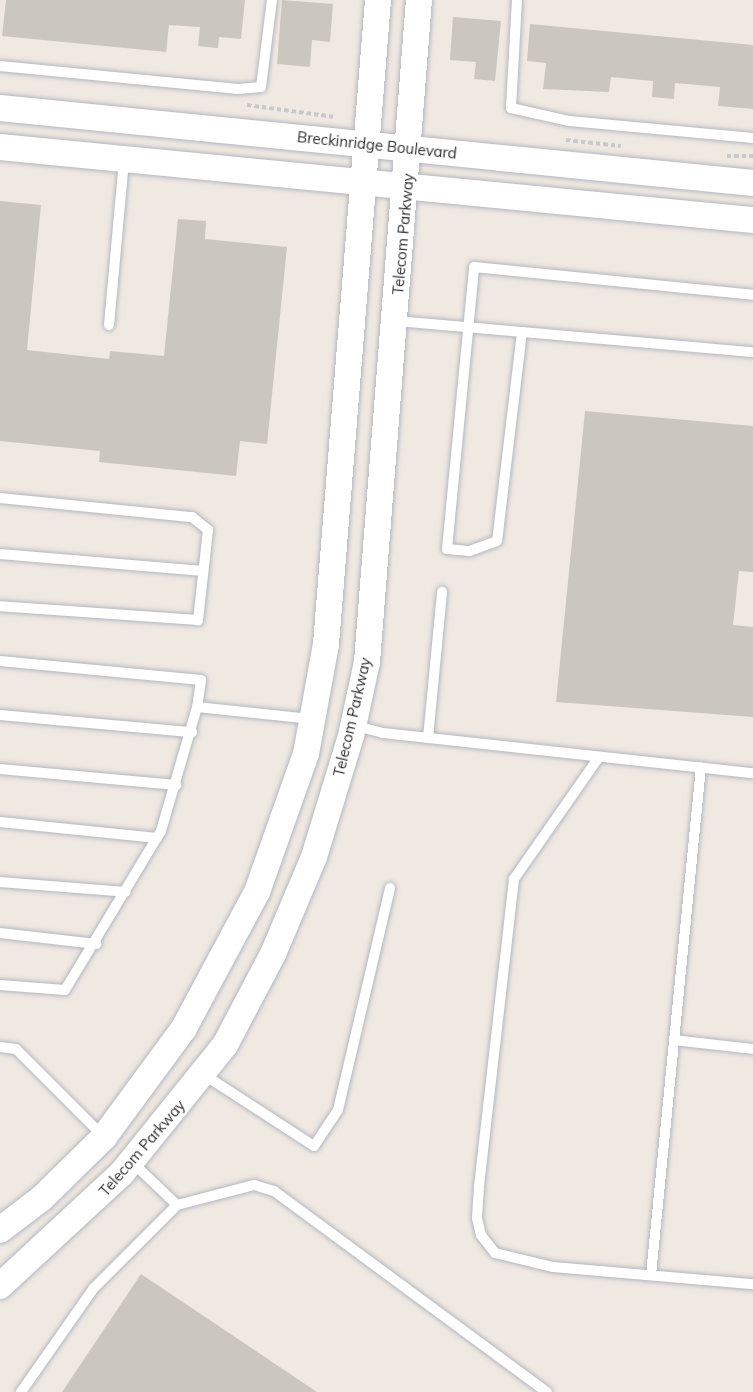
<!DOCTYPE html>
<html>
<head>
<meta charset="utf-8">
<style>
	body { margin:0 }
	#map { position:relative; width:753px; height:1392px; overflow:hidden; background:#efe9e1; font-family:Mulish,sans-serif }
	div>[style] { position:absolute }
	.building>* { inset:0; background:#cbc7bf }
	.path>* { height:4px; margin-top:-2px; transform-origin:0; background:repeating-linear-gradient(90deg,#c9c9c9 0 4.5px,transparent 0 7.5px) }
	.roads { filter:drop-shadow(0 0 2px #b4b7c1) drop-shadow(0 0 2px #b4b7c1) }
	.service>* { height:10px; margin:-5px; padding:0 5px; transform-origin:5px; border-radius:5px; background:#fff }
	.tertiary>* { height:26px; margin:-13px; padding:0 13px; transform-origin:13px; border-radius:13px; background:#fff }
	span { translate:-50% -50%; white-space:nowrap; text-align:center; line-height:1.15; -webkit-text-stroke:4.5px #fff; paint-order:stroke }
	.street-label { font-size:15px; color:#2e2e2e }
</style>
</head>
<body>
<div id="map">
	<div class="building">
		<div style="clip-path:polygon(6px 0,245px 0,241px 39px,219px 37px,218px 48px,198px 46px,200px 27px,169px 25px,166px 52px,2px 36px)"></div>
		<div style="clip-path:polygon(282px 0,333px 4px,330px 42px,312px 40px,310px 67px,277px 64px)"></div>
		<div style="clip-path:polygon(453px 17px,501px 21px,495px 81px,474px 79px,476px 62px,450px 60px)"></div>
		<div style="clip-path:polygon(530px 24px,753px 45px,753px 109px,718px 106px,720px 87px,675px 83px,674px 99px,652px 97px,653px 81px,611px 77px,609px 92px,543px 89px,546px 63px,527px 61px)"></div>
		<div style="clip-path:polygon(0 201px,41px 205px,27px 350px,109px 359px,110px 351px,164px 356px,178px 219px,206px 221px,205px 239px,287px 247px,267px 444px,240px 441px,236px 476px,99px 462px,100px 451px,0 441px)"></div>
		<div style="clip-path:polygon(585px 411px,753px 426px,753px 572px,739px 571px,733px 625px,753px 627px,753px 717px,556px 702px)"></div>
		<div style="clip-path:polygon(141px 1274px,317px 1392px,62px 1392px)"></div>
	</div>
	<div class="path">
		<div style="left:247px;top:105px;width:89px;rotate:7.8deg"></div>
		<div style="left:566px;top:140px;width:55px;rotate:6.2deg"></div>
		<div style="left:727px;top:156px;width:26px"></div>
	</div>
	<div class="roads">
		<div class="service">
			<div style="left:517px;top:0;width:108px;rotate:93.2deg"></div>
			<div style="left:511px;top:108px;width:59px;rotate:12.6deg"></div>
			<div style="left:569px;top:121px;width:185px;rotate:5.3deg"></div>
			<div style="left:0;top:66px;width:239px;rotate:5.5deg"></div>
			<div style="left:238px;top:89px;width:23px;rotate:-5deg"></div>
			<div style="left:261px;top:87px;width:88px;rotate:-82.8deg"></div>
			<div style="left:396px;top:321px;width:358px;rotate:5deg"></div>
			<div style="left:109px;top:325px;width:166px;rotate:-84.8deg"></div>
			<div style="left:522px;top:332px;width:210px;rotate:96.8deg"></div>
			<div style="left:497px;top:541px;width:30px;rotate:160deg"></div>
			<div style="left:469px;top:551px;width:22px;rotate:-175deg"></div>
			<div style="left:447px;top:549px;width:283px;rotate:-84.5deg"></div>
			<div style="left:474px;top:267px;width:280px;rotate:5.7deg"></div>
			<div style="left:0;top:498px;width:193px;rotate:5.7deg"></div>
			<div style="left:192px;top:517px;width:21px;rotate:39deg"></div>
			<div style="left:208px;top:530px;width:91px;rotate:96.3deg"></div>
			<div style="left:198px;top:620px;width:198px;rotate:-176deg"></div>
			<div style="left:0;top:554px;width:204px;rotate:4.8deg"></div>
			<div style="left:0;top:661px;width:202px;rotate:5.4deg"></div>
			<div style="left:201px;top:680px;width:27px;rotate:98deg"></div>
			<div style="left:0;top:715px;width:193px;rotate:5.1deg"></div>
			<div style="left:353px;top:725px;width:31px;rotate:15deg"></div>
			<div style="left:383px;top:733px;width:372px;rotate:6.2deg"></div>
			<div style="left:428px;top:738px;width:147px;rotate:-84.5deg"></div>
			<div style="left:599px;top:757px;width:149px;rotate:124.9deg"></div>
			<div style="left:514px;top:879px;width:311px;rotate:96.5deg"></div>
			<div style="left:479px;top:1188px;width:30px;rotate:94deg"></div>
			<div style="left:477px;top:1218px;width:17px;rotate:77deg"></div>
			<div style="left:481px;top:1235px;width:23px;rotate:52deg"></div>
			<div style="left:495px;top:1253px;width:60px;rotate:13.6deg"></div>
			<div style="left:553px;top:1267px;width:201px;rotate:4.9deg"></div>
			<div style="left:0;top:769px;width:177px;rotate:5.2deg"></div>
			<div style="left:0;top:822px;width:158px;rotate:5.8deg"></div>
			<div style="left:0;top:882px;width:126px;rotate:4.5deg"></div>
			<div style="left:0;top:933px;width:97px;rotate:6.5deg"></div>
			<div style="left:0;top:985px;width:65px;rotate:4.4deg"></div>
			<div style="left:65px;top:990px;width:186px;rotate:-58.9deg"></div>
			<div style="left:161px;top:831px;width:129px;rotate:-73.8deg"></div>
			<div style="left:197px;top:707px;width:116px;rotate:6deg"></div>
			<div style="left:674px;top:1040px;width:80px;rotate:6.5deg"></div>
			<div style="left:0;top:1047px;width:16px;rotate:7deg"></div>
			<div style="left:16px;top:1049px;width:124px;rotate:45deg"></div>
			<div style="left:203px;top:1074px;width:132px;rotate:33deg"></div>
			<div style="left:314px;top:1146px;width:43px;rotate:-56.3deg"></div>
			<div style="left:338px;top:1110px;width:228px;rotate:-76.8deg"></div>
			<div style="left:132px;top:1162px;width:62px;rotate:43.7deg"></div>
			<div style="left:177px;top:1205px;width:80px;rotate:-14.6deg"></div>
			<div style="left:254px;top:1185px;width:21px;rotate:17deg"></div>
			<div style="left:274px;top:1191px;width:339px;rotate:36.4deg"></div>
			<div style="left:651px;top:1275px;width:510px;rotate:-84.38deg"></div>
			<div style="left:21px;top:1392px;width:126px;rotate:-55deg"></div>
			<div style="left:93px;top:1289px;width:119px;rotate:-45deg"></div>
		</div>
		<div class="tertiary">
			<div style="left:0;top:108px;width:757px;rotate:5.69deg"></div>
			<div style="left:0;top:147px;width:757px;rotate:5.54deg"></div>
			<div style="left:0;top:1230px;width:53px;rotate:-37.3deg"></div>
			<div style="left:42px;top:1198px;width:87px;rotate:-44.5deg"></div>
			<div style="left:104px;top:1137px;width:135px;rotate:-53.7deg"></div>
			<div style="left:184px;top:1028px;width:154px;rotate:-61.8deg"></div>
			<div style="left:257px;top:892px;width:146px;rotate:-70.5deg"></div>
			<div style="left:306px;top:754px;width:112px;rotate:-79.7deg"></div>
			<div style="left:326px;top:644px;width:646px;rotate:-85.38deg"></div>
			<div style="left:0;top:1286px;width:166px;rotate:-42.8deg"></div>
			<div style="left:122px;top:1173px;width:164px;rotate:-51.2deg"></div>
			<div style="left:225px;top:1045px;width:103px;rotate:-62.2deg"></div>
			<div style="left:273px;top:954px;width:105px;rotate:-67.1deg"></div>
			<div style="left:314px;top:857px;width:127px;rotate:-73deg"></div>
			<div style="left:351px;top:736px;width:76px;rotate:-77.8deg"></div>
			<div style="left:367px;top:662px;width:664px;rotate:-85.51deg"></div>
		</div>
	</div>
	<div class="street-label">
		<span style="left:377px;top:145px;rotate:6deg">Breckinridge Boulevard</span>
		<span style="left:403px;top:234px;rotate:-85deg">Telecom Parkway</span>
		<span style="left:352px;top:717px;rotate:-77deg">Telecom Parkway</span>
		<span style="left:142px;top:1148px;rotate:-49deg">Telecom Parkway</span>
	</div>
</div>
</body>
</html>
